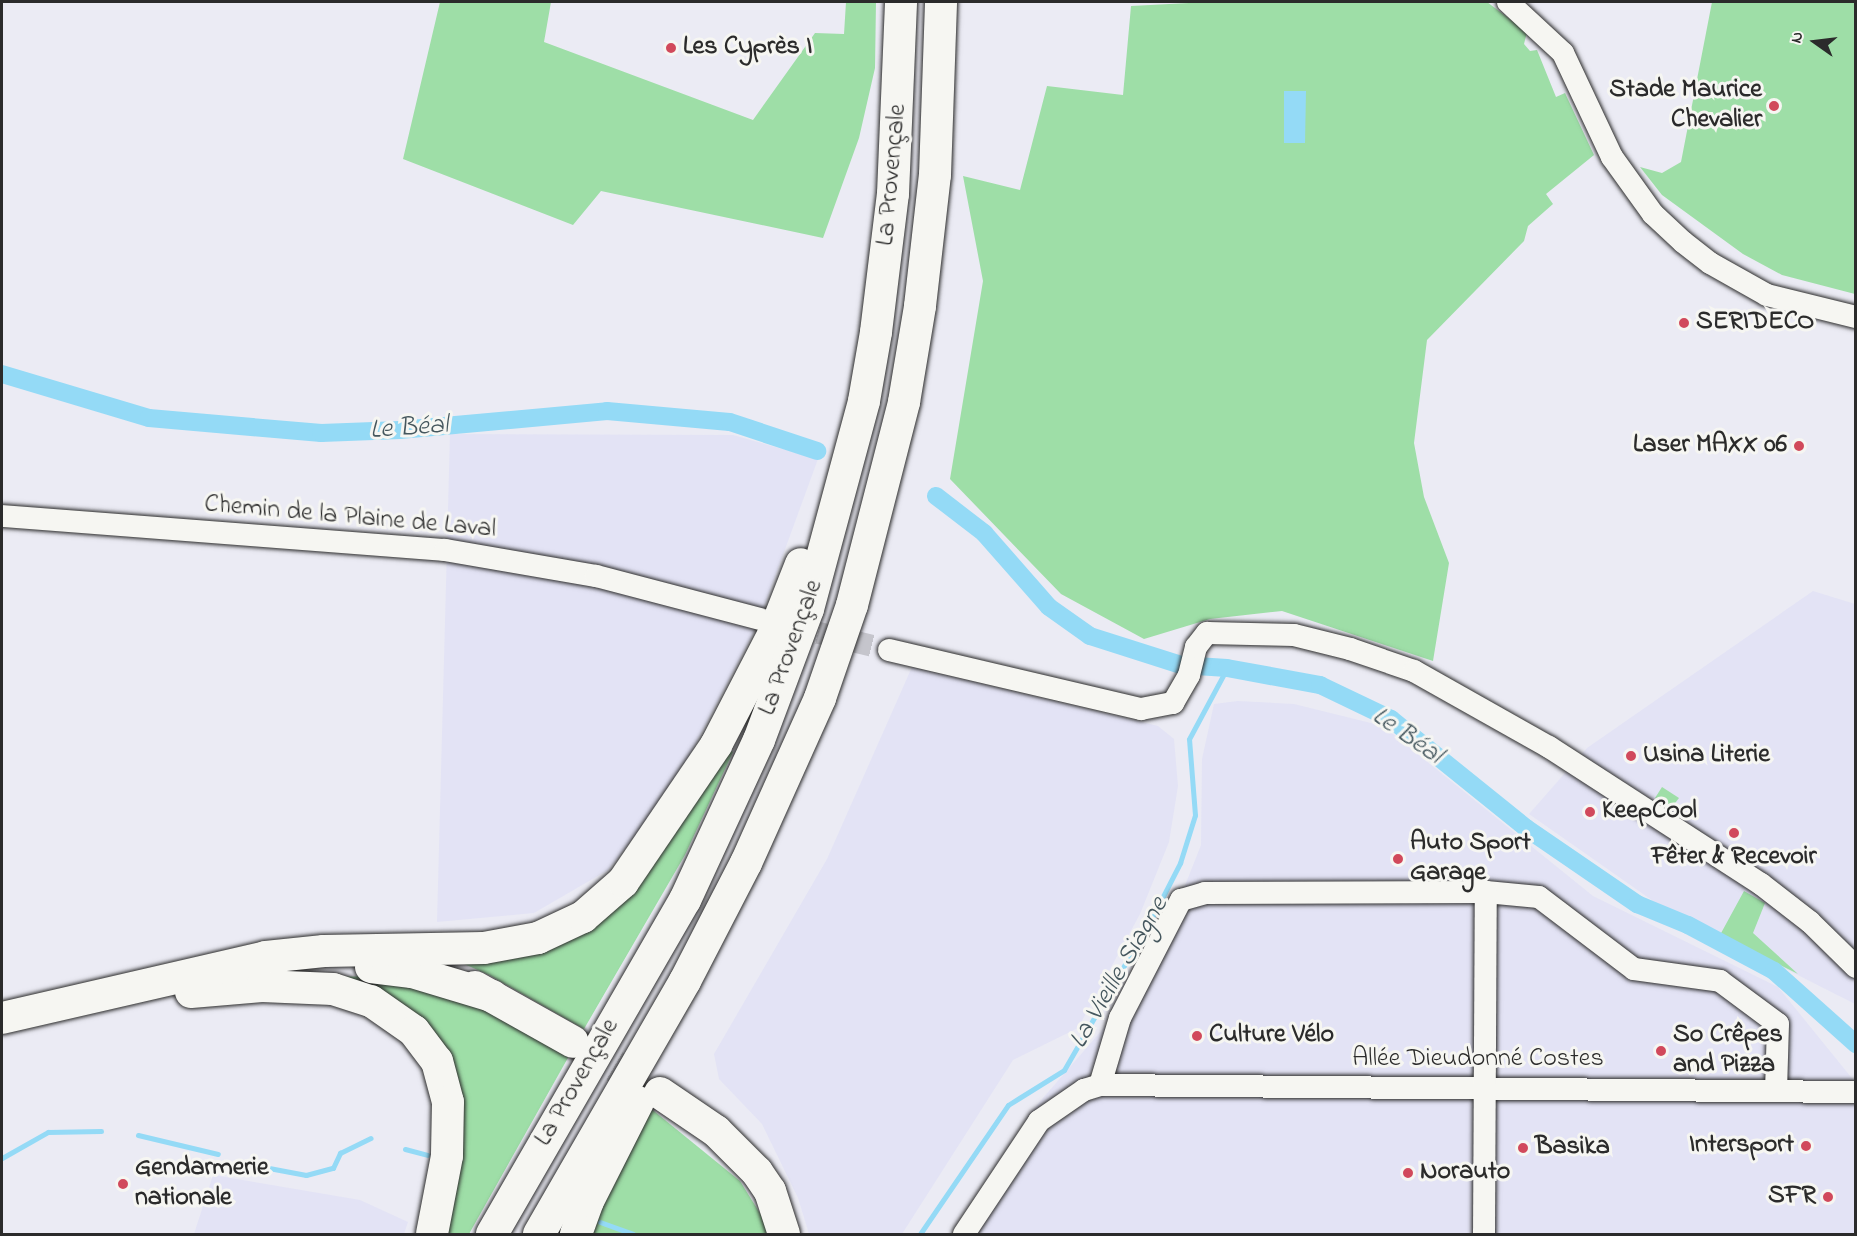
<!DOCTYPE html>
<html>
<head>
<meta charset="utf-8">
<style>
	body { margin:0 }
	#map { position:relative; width:1857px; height:1236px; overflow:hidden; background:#ebebf4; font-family:"Indie Flower",sans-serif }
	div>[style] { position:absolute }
	.built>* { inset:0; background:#e3e3f5 }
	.green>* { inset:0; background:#9edea7 }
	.water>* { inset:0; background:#94daf6 }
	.stream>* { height:5px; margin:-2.5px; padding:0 2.5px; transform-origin:2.5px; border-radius:2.5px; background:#94daf6 }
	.canal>* { height:18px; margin:-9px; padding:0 9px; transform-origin:9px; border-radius:9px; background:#94daf6 }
	.minor-tunnel>* { height:22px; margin-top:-11px; transform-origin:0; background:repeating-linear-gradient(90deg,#c5c5cc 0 22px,transparent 0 33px) }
	.highway-tunnel>* { height:32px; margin-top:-16px; transform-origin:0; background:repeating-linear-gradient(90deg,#c5c5cc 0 32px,transparent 0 48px) }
	.roads { filter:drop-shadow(0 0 2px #2b2b2b) drop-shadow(0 0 2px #2b2b2b) }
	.minor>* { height:22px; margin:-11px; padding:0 11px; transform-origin:11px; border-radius:11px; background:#f6f6f2 }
	.highway>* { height:32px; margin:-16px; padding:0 16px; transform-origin:16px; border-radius:16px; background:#f6f6f2 }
	.dots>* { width:16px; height:16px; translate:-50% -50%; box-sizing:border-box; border:3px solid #f6f6f2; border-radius:50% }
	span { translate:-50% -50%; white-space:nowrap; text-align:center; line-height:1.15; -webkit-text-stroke:6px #f6f6f2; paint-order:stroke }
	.poi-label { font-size:26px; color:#2b2b2b; font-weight:700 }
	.left { translate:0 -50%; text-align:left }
	.right { translate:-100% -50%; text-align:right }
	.street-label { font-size:26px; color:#2b2b2b }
	.water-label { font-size:27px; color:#45575e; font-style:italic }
	.frame { position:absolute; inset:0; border:3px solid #2b2b2b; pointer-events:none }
	.north { position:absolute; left:1785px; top:12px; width:60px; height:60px; -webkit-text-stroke:4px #f6f6f2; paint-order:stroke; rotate:284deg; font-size:16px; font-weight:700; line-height:24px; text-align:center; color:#2b2b2b }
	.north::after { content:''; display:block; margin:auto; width:21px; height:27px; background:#2b2b2b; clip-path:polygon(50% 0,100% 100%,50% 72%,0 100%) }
</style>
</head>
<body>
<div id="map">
	<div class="built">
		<div style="clip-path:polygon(450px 434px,733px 435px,818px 459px,757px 626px,672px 789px,608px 870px,534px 913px,437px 922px)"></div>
		<div style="clip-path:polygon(1813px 591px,1855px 604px,1855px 1004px,1656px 903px,1529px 814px,1587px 748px)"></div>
		<div style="clip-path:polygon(912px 667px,1158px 726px,1174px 739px,1178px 786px,1169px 842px,1140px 914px,1078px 1028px,1013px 1060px,902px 1234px,809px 1234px,798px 1198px,762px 1124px,719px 1079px,714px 1054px,827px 859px)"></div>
		<div style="clip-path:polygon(1238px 701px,1294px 704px,1383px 726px,1593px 896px,1778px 987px,1855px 1082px,1855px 1234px,959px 1234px,1030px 1113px,1115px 1015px,1186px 883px,1201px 845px,1202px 759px,1214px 704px)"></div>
		<div style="clip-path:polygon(213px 1175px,360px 1200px,408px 1222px,404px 1234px,194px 1234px)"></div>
	</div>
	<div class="green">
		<div style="clip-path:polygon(440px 2px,551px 2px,544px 42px,753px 120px,815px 33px,844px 34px,846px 2px,876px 2px,875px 68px,859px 138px,823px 238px,601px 191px,573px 225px,403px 159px)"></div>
		<div style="clip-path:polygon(1208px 2px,1487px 2px,1527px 32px,1524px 44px,1530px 51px,1537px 50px,1556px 97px,1565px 93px,1594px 155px,1546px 194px,1553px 204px,1528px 226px,1524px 241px,1427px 340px,1414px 443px,1424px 497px,1449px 563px,1433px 661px,1282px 611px,1210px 619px,1144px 639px,1061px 594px,950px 479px,983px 281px,963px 176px,1020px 190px,1047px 86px,1123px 95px,1131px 6px)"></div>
		<div style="clip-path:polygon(1712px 2px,1855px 2px,1855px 294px,1782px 275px,1743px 254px,1662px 195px,1640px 167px,1662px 173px,1681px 162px)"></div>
		<div style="clip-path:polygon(725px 748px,733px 752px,685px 855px,584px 1029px,489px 975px,453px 959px,563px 941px)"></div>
		<div style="clip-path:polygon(1662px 787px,1679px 798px,1669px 811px,1655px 798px)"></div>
		<div style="clip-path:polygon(1744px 891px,1765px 903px,1753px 933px,1798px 974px,1720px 935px)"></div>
		<div style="clip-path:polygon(377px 976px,475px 1005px,569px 1056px,469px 1234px,440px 1234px,454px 1078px,331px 977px)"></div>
		<div style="clip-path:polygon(649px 1107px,740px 1181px,766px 1223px,767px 1234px,591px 1234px,598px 1210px)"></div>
	</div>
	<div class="water">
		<div style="clip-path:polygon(1284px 91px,1306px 91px,1305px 143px,1284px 143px)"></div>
	</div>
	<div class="stream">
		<div style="left:138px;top:1135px;width:82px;rotate:13.4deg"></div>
		<div style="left:405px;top:1149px;width:23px;rotate:15deg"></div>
		<div style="left:2px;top:1158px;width:53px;rotate:-29.5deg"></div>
		<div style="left:48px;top:1132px;width:53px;rotate:-1.1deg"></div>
		<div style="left:253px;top:1165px;width:54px;rotate:10.7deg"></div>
		<div style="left:306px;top:1175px;width:28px;rotate:-15deg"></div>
		<div style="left:333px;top:1168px;width:17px;rotate:-65deg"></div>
		<div style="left:340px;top:1153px;width:34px;rotate:-26deg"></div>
		<div style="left:600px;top:1222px;width:35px;rotate:20deg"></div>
		<div style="left:920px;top:1234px;width:156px;rotate:-55.7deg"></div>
		<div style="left:1008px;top:1105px;width:66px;rotate:-32deg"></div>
		<div style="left:1064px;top:1070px;width:187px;rotate:-60.1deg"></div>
		<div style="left:1157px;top:908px;width:51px;rotate:-62.9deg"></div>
		<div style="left:1180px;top:863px;width:50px;rotate:-72.6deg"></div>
		<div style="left:1195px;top:815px;width:76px;rotate:-94.5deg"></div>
		<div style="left:1189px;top:739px;width:81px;rotate:-61.8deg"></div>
	</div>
	<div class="canal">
		<div style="left:2px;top:374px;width:153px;rotate:16.7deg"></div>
		<div style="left:149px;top:418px;width:173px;rotate:5deg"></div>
		<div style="left:321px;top:433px;width:79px;rotate:-2.2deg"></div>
		<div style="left:400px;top:430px;width:208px;rotate:-5.2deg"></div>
		<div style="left:607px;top:411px;width:123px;rotate:5.1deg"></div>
		<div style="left:730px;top:422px;width:92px;rotate:18.4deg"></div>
		<div style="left:936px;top:496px;width:61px;rotate:37.6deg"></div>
		<div style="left:984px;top:533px;width:98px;rotate:48.7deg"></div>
		<div style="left:1049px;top:607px;width:50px;rotate:35.3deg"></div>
		<div style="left:1090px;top:636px;width:96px;rotate:17.7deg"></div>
		<div style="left:1181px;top:665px;width:46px;rotate:3.7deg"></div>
		<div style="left:1227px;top:668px;width:95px;rotate:10.4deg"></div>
		<div style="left:1320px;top:685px;width:79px;rotate:25.6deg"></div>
		<div style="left:1391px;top:719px;width:174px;rotate:38.9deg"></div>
		<div style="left:1526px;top:828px;width:135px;rotate:34.4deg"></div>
		<div style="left:1637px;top:904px;width:55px;rotate:22.4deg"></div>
		<div style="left:1688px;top:925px;width:98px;rotate:28.1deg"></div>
		<div style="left:1774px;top:971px;width:110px;rotate:41.7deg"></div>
	</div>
	<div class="minor-tunnel">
		<div style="left:786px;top:625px;width:106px;rotate:13.6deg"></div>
	</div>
	<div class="highway-tunnel">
		<div style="left:573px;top:1042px;width:101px;rotate:30.4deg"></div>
	</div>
	<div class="roads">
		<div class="minor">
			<div style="left:1508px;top:2px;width:75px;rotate:42.8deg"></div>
			<div style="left:1563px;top:53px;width:115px;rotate:64.8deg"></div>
			<div style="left:1612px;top:157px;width:70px;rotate:54.3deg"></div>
			<div style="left:1653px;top:214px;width:41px;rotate:43deg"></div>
			<div style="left:1683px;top:242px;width:34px;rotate:38deg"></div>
			<div style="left:1710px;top:263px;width:65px;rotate:29.3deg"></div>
			<div style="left:1767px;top:295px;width:92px;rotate:13.9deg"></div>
			<div style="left:2px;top:516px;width:444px;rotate:4.4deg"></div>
			<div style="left:445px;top:550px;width:153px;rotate:9.8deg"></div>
			<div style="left:596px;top:576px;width:170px;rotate:14.7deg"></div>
			<div style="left:889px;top:650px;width:259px;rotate:13.2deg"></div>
			<div style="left:1141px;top:709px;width:33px;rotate:-11deg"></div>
			<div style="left:1173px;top:703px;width:32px;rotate:-60deg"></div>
			<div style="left:1189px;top:675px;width:29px;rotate:-76deg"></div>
			<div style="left:1196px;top:647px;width:18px;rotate:-52deg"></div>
			<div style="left:1207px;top:633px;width:87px;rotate:1.3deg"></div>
			<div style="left:1294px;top:635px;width:58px;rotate:14deg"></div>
			<div style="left:1350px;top:649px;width:68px;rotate:19deg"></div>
			<div style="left:1414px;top:671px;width:155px;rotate:29.4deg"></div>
			<div style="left:1549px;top:747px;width:252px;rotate:32.9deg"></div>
			<div style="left:1761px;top:884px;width:62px;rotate:37.8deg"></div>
			<div style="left:1810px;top:922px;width:64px;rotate:44.4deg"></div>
			<div style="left:1100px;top:1085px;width:70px;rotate:-73.4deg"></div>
			<div style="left:1120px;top:1018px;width:133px;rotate:-62.7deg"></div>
			<div style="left:1181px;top:900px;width:25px;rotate:-16deg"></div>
			<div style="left:1205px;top:893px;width:281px;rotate:-0.2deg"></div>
			<div style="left:1486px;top:892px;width:53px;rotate:5.4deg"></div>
			<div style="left:1539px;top:897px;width:119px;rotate:37.2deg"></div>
			<div style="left:1634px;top:969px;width:87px;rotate:7.9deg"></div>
			<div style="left:1720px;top:981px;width:72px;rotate:36.6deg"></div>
			<div style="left:1778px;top:1024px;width:66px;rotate:91.7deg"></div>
			<div style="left:964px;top:1234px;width:136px;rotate:-56.4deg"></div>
			<div style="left:1039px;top:1121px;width:55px;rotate:-34.6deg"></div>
			<div style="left:1084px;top:1090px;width:17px;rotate:-17deg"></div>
			<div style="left:1100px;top:1085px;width:756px;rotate:0.53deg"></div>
			<div style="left:1484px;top:1234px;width:342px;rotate:-89.7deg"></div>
		</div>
		<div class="highway">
			<div style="left:371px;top:967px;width:41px;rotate:7deg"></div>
			<div style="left:412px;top:972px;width:84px;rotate:16.7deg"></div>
			<div style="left:475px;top:987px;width:112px;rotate:29.3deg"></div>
			<div style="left:191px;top:992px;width:71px;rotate:-4.8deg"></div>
			<div style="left:262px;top:986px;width:71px;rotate:2.4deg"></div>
			<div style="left:333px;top:989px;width:40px;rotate:18deg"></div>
			<div style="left:371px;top:1001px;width:52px;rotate:34.9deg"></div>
			<div style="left:414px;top:1031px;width:38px;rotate:53deg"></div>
			<div style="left:437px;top:1061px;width:42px;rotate:75deg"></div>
			<div style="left:448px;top:1102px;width:54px;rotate:91.1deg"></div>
			<div style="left:447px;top:1156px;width:79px;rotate:100.9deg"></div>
			<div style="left:2px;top:1018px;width:271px;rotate:-13deg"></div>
			<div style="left:266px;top:957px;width:58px;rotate:-5.9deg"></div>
			<div style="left:324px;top:951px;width:160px;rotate:-1.1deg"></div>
			<div style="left:484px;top:948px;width:55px;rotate:-10.5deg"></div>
			<div style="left:538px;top:938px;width:50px;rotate:-25deg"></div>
			<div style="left:583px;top:917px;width:53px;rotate:-41.2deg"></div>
			<div style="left:623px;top:882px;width:166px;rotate:-55.8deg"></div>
			<div style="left:716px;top:745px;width:124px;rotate:-62.6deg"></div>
			<div style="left:773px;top:635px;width:76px;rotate:-68.5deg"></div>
			<div style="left:660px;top:1093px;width:68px;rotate:34.2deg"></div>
			<div style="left:716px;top:1131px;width:58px;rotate:45deg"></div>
			<div style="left:757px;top:1172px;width:23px;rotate:56deg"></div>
			<div style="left:770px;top:1191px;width:45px;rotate:72deg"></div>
			<div style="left:492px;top:1234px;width:386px;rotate:-60deg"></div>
			<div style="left:685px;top:900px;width:176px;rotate:-65.2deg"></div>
			<div style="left:759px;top:740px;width:140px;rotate:-69.5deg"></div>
			<div style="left:808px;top:609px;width:215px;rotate:-74.9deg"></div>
			<div style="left:864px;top:401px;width:70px;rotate:-80.1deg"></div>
			<div style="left:876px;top:332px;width:139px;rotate:-83deg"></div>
			<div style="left:893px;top:194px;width:192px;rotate:-87.6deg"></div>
			<div style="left:539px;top:1234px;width:292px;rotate:-60deg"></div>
			<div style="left:685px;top:981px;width:133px;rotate:-62.7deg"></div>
			<div style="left:746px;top:863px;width:181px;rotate:-65.8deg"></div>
			<div style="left:820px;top:698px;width:98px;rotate:-71deg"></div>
			<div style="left:852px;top:605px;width:210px;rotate:-75.6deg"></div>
			<div style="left:904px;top:402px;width:97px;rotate:-80.5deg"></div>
			<div style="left:920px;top:306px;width:132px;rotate:-83.5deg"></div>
			<div style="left:935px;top:175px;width:173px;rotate:-88deg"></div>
			<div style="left:576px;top:1234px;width:35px;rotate:-70deg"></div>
			<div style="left:588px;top:1201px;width:111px;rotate:-63.2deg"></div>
		</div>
	</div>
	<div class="dots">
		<div style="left:671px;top:48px;background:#d1495b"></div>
		<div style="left:1774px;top:106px;background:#d1495b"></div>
		<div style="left:1684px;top:323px;background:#d1495b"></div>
		<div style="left:1799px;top:446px;background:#d1495b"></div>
		<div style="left:1631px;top:756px;background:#d1495b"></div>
		<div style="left:1590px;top:812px;background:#d1495b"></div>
		<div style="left:1734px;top:833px;background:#d1495b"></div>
		<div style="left:1398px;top:859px;background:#d1495b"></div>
		<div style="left:1197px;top:1036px;background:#d1495b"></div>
		<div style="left:1661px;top:1051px;background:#d1495b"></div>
		<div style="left:1806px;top:1146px;background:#d1495b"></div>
		<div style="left:1523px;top:1148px;background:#d1495b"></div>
		<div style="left:1408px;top:1173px;background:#d1495b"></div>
		<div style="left:123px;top:1184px;background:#d1495b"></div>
		<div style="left:1828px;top:1197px;background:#d1495b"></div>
	</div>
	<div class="poi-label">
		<span class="left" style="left:683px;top:48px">Les Cyprès I</span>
		<span class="right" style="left:1762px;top:106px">Stade Maurice<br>Chevalier</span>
		<span class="left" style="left:1696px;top:323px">SERIDECO</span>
		<span class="right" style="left:1787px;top:446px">Laser MAXX 06</span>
		<span class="left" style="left:1643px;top:756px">Usina Literie</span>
		<span class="left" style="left:1602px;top:812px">KeepCool</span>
		<span class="left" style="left:1410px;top:859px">Auto Sport<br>Garage</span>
		<span style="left:1734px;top:858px">Fêter &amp; Recevoir</span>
		<span class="left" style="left:1209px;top:1036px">Culture Vélo</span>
		<span class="left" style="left:1673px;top:1051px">So Crêpes<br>and Pizza</span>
		<span class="right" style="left:1794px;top:1146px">Intersport</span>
		<span class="left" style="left:1535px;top:1148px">Basika</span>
		<span class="left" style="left:135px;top:1184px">Gendarmerie<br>nationale</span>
		<span class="left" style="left:1420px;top:1173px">Norauto</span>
		<span class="right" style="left:1816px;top:1197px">SFR</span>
	</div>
	<div class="street-label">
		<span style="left:893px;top:175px;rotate:-85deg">La Provençale</span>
		<span style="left:350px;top:518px;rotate:5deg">Chemin de la Plaine de Laval</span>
		<span style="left:792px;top:648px;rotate:-70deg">La Provençale</span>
		<span style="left:1478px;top:1060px">Allée Dieudonné Costes</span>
		<span style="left:578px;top:1083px;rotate:-60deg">La Provençale</span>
	</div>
	<div class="water-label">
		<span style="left:409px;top:428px;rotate:-4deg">Le Béal</span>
		<span style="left:1407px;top:736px;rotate:35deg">Le Béal</span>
		<span style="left:1119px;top:973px;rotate:-60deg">La Vieille Siagne</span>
	</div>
	<div class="frame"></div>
	<div class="north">N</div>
</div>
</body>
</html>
